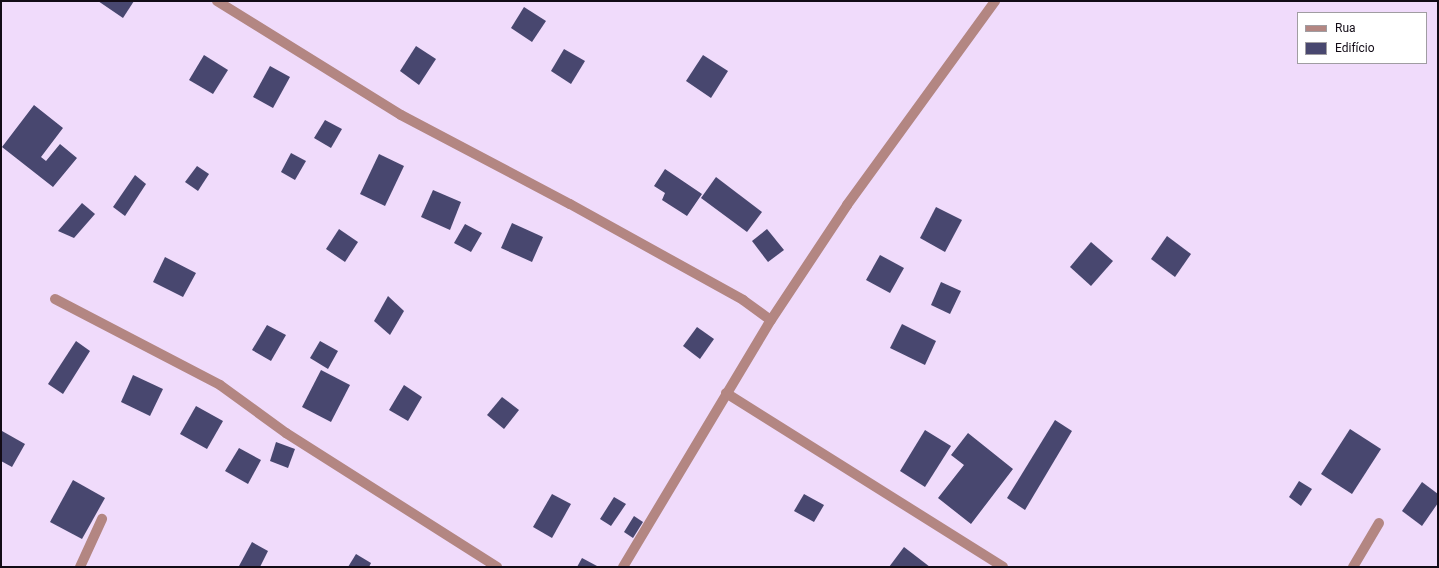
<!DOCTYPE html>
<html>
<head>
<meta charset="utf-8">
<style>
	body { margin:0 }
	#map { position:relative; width:1439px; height:568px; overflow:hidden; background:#f0dbfb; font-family:Roboto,sans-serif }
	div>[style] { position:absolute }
	.building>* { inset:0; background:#48476f }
	.minor>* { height:10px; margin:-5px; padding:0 5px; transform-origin:5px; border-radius:5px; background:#b38682 }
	span { translate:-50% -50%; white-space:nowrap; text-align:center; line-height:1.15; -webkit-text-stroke:4px #fff; paint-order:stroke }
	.frame { position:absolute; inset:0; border:2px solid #120b16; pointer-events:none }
	.legend { position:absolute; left:1297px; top:12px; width:130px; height:52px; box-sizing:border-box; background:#fff; border:1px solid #a09da2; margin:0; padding:5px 7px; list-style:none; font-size:12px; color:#120b16 }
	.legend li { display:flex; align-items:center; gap:8px; height:20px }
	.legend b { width:20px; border:1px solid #a09da2 }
</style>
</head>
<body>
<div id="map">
	<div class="building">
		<div style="clip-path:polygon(98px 1px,134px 1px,123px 18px)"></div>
		<div style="clip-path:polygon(524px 7px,546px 21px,532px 42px,511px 28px)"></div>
		<div style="clip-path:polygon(416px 46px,436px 59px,419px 85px,400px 71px)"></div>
		<div style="clip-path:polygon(564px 49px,585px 61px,571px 84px,551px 71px)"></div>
		<div style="clip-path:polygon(204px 55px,228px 70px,213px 94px,189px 80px)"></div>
		<div style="clip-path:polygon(703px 55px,728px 71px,711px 98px,686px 81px)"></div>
		<div style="clip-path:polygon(270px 66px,290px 77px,273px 108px,253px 97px)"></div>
		<div style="clip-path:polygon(34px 105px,63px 128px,41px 157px,46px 161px,60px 144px,77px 158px,53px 187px,2px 147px)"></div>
		<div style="clip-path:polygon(325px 120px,342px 129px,331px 148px,314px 138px)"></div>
		<div style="clip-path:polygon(291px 153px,306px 161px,295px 180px,281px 172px)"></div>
		<div style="clip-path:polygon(379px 154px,404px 166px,385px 206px,360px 194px)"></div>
		<div style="clip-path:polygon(197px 166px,209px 174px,198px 191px,185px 182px)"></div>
		<div style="clip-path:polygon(665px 169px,702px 194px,687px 216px,662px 200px,665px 193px,654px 186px)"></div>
		<div style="clip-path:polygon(135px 175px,146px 184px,125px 216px,113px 207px)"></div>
		<div style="clip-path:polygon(716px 177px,762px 212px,747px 232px,701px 198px)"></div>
		<div style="clip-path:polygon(433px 190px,461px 202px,450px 230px,421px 217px)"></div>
		<div style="clip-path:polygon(82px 203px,95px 214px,74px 238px,58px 231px)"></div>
		<div style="clip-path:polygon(936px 207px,962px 220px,945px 252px,920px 238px)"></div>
		<div style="clip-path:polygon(512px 223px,543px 237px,532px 262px,501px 248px)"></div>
		<div style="clip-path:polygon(465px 224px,482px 233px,471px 252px,454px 243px)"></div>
		<div style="clip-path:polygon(339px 229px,358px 242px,345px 262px,326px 249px)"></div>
		<div style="clip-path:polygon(767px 229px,784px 250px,768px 262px,752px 241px)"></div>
		<div style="clip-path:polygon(1167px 236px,1191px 254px,1175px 277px,1151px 259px)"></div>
		<div style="clip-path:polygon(1091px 242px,1113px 261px,1091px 286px,1070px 267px)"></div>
		<div style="clip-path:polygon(880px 255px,904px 268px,890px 293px,866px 280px)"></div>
		<div style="clip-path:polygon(165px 257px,196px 273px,183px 297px,153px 282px)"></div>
		<div style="clip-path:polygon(941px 282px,961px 291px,950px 314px,931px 305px)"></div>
		<div style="clip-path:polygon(388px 296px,404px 311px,390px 335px,374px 321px)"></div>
		<div style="clip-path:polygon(902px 324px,936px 341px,925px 365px,890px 348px)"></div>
		<div style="clip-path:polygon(267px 325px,286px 335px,271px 361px,252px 350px)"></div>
		<div style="clip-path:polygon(697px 327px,714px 339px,700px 359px,683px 346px)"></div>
		<div style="clip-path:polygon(76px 341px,90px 351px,63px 394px,48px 384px)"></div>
		<div style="clip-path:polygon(320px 341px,338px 351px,328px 369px,310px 358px)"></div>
		<div style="clip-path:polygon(321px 370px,350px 385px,331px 422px,302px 407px)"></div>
		<div style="clip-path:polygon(133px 375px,163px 389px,150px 416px,121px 402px)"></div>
		<div style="clip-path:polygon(404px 385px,422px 397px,408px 421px,389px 410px)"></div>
		<div style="clip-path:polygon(502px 397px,519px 410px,504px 429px,487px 415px)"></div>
		<div style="clip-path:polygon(196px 406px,223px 421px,207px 449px,180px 434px)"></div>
		<div style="clip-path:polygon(1055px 420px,1072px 431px,1025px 510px,1007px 498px)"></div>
		<div style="clip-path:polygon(1350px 429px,1381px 449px,1352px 494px,1321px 474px)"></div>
		<div style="clip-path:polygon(925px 430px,951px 446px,925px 487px,900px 471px)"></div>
		<div style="clip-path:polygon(2px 431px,25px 444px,12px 467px,1px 461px)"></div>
		<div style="clip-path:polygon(968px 433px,1013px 469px,971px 524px,938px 498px,964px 465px,951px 455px)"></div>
		<div style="clip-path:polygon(276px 442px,295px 449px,288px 468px,270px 461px)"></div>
		<div style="clip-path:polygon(239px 448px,261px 460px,248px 484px,225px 471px)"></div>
		<div style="clip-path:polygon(73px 480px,105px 498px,82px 539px,50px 522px)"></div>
		<div style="clip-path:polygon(1299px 481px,1312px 489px,1301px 506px,1289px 497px)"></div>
		<div style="clip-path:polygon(1422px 482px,1438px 494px,1438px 503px,1422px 526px,1402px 511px)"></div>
		<div style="clip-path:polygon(552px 494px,571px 504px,552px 538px,533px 527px)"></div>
		<div style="clip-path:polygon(804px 494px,824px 505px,814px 522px,794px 511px)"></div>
		<div style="clip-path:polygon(614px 497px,626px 504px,611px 526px,600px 519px)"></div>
		<div style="clip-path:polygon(634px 516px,643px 522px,633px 538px,624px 532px)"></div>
		<div style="clip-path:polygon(252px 542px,268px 551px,260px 567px,242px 567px,239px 566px)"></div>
		<div style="clip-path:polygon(904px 547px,930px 567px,889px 567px)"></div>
		<div style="clip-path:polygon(356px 554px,371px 563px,369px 567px,348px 567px)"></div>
		<div style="clip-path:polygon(582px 558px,597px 566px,596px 567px,577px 567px)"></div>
	</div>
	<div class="minor">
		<div style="left:217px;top:1px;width:216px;rotate:31.8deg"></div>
		<div style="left:401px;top:115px;width:191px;rotate:27.8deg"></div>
		<div style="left:570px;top:204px;width:198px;rotate:29deg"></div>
		<div style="left:743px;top:300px;width:34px;rotate:36deg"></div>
		<div style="left:55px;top:299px;width:186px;rotate:27.5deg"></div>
		<div style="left:220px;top:385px;width:82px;rotate:36deg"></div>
		<div style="left:286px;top:433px;width:250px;rotate:32.4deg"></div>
		<div style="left:726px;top:393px;width:327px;rotate:32.1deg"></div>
		<div style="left:80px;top:567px;width:53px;rotate:-65.4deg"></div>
		<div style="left:623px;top:567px;width:288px;rotate:-59.1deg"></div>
		<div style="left:771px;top:320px;width:138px;rotate:-56.5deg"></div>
		<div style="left:847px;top:205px;width:252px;rotate:-54deg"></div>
		<div style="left:1353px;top:567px;width:51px;rotate:-59.4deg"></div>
	</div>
	<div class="frame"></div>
	<ul class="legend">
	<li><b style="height:5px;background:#b38682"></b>Rua</li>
	<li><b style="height:11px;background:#48476f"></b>Edifício</li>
	</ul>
</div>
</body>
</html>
